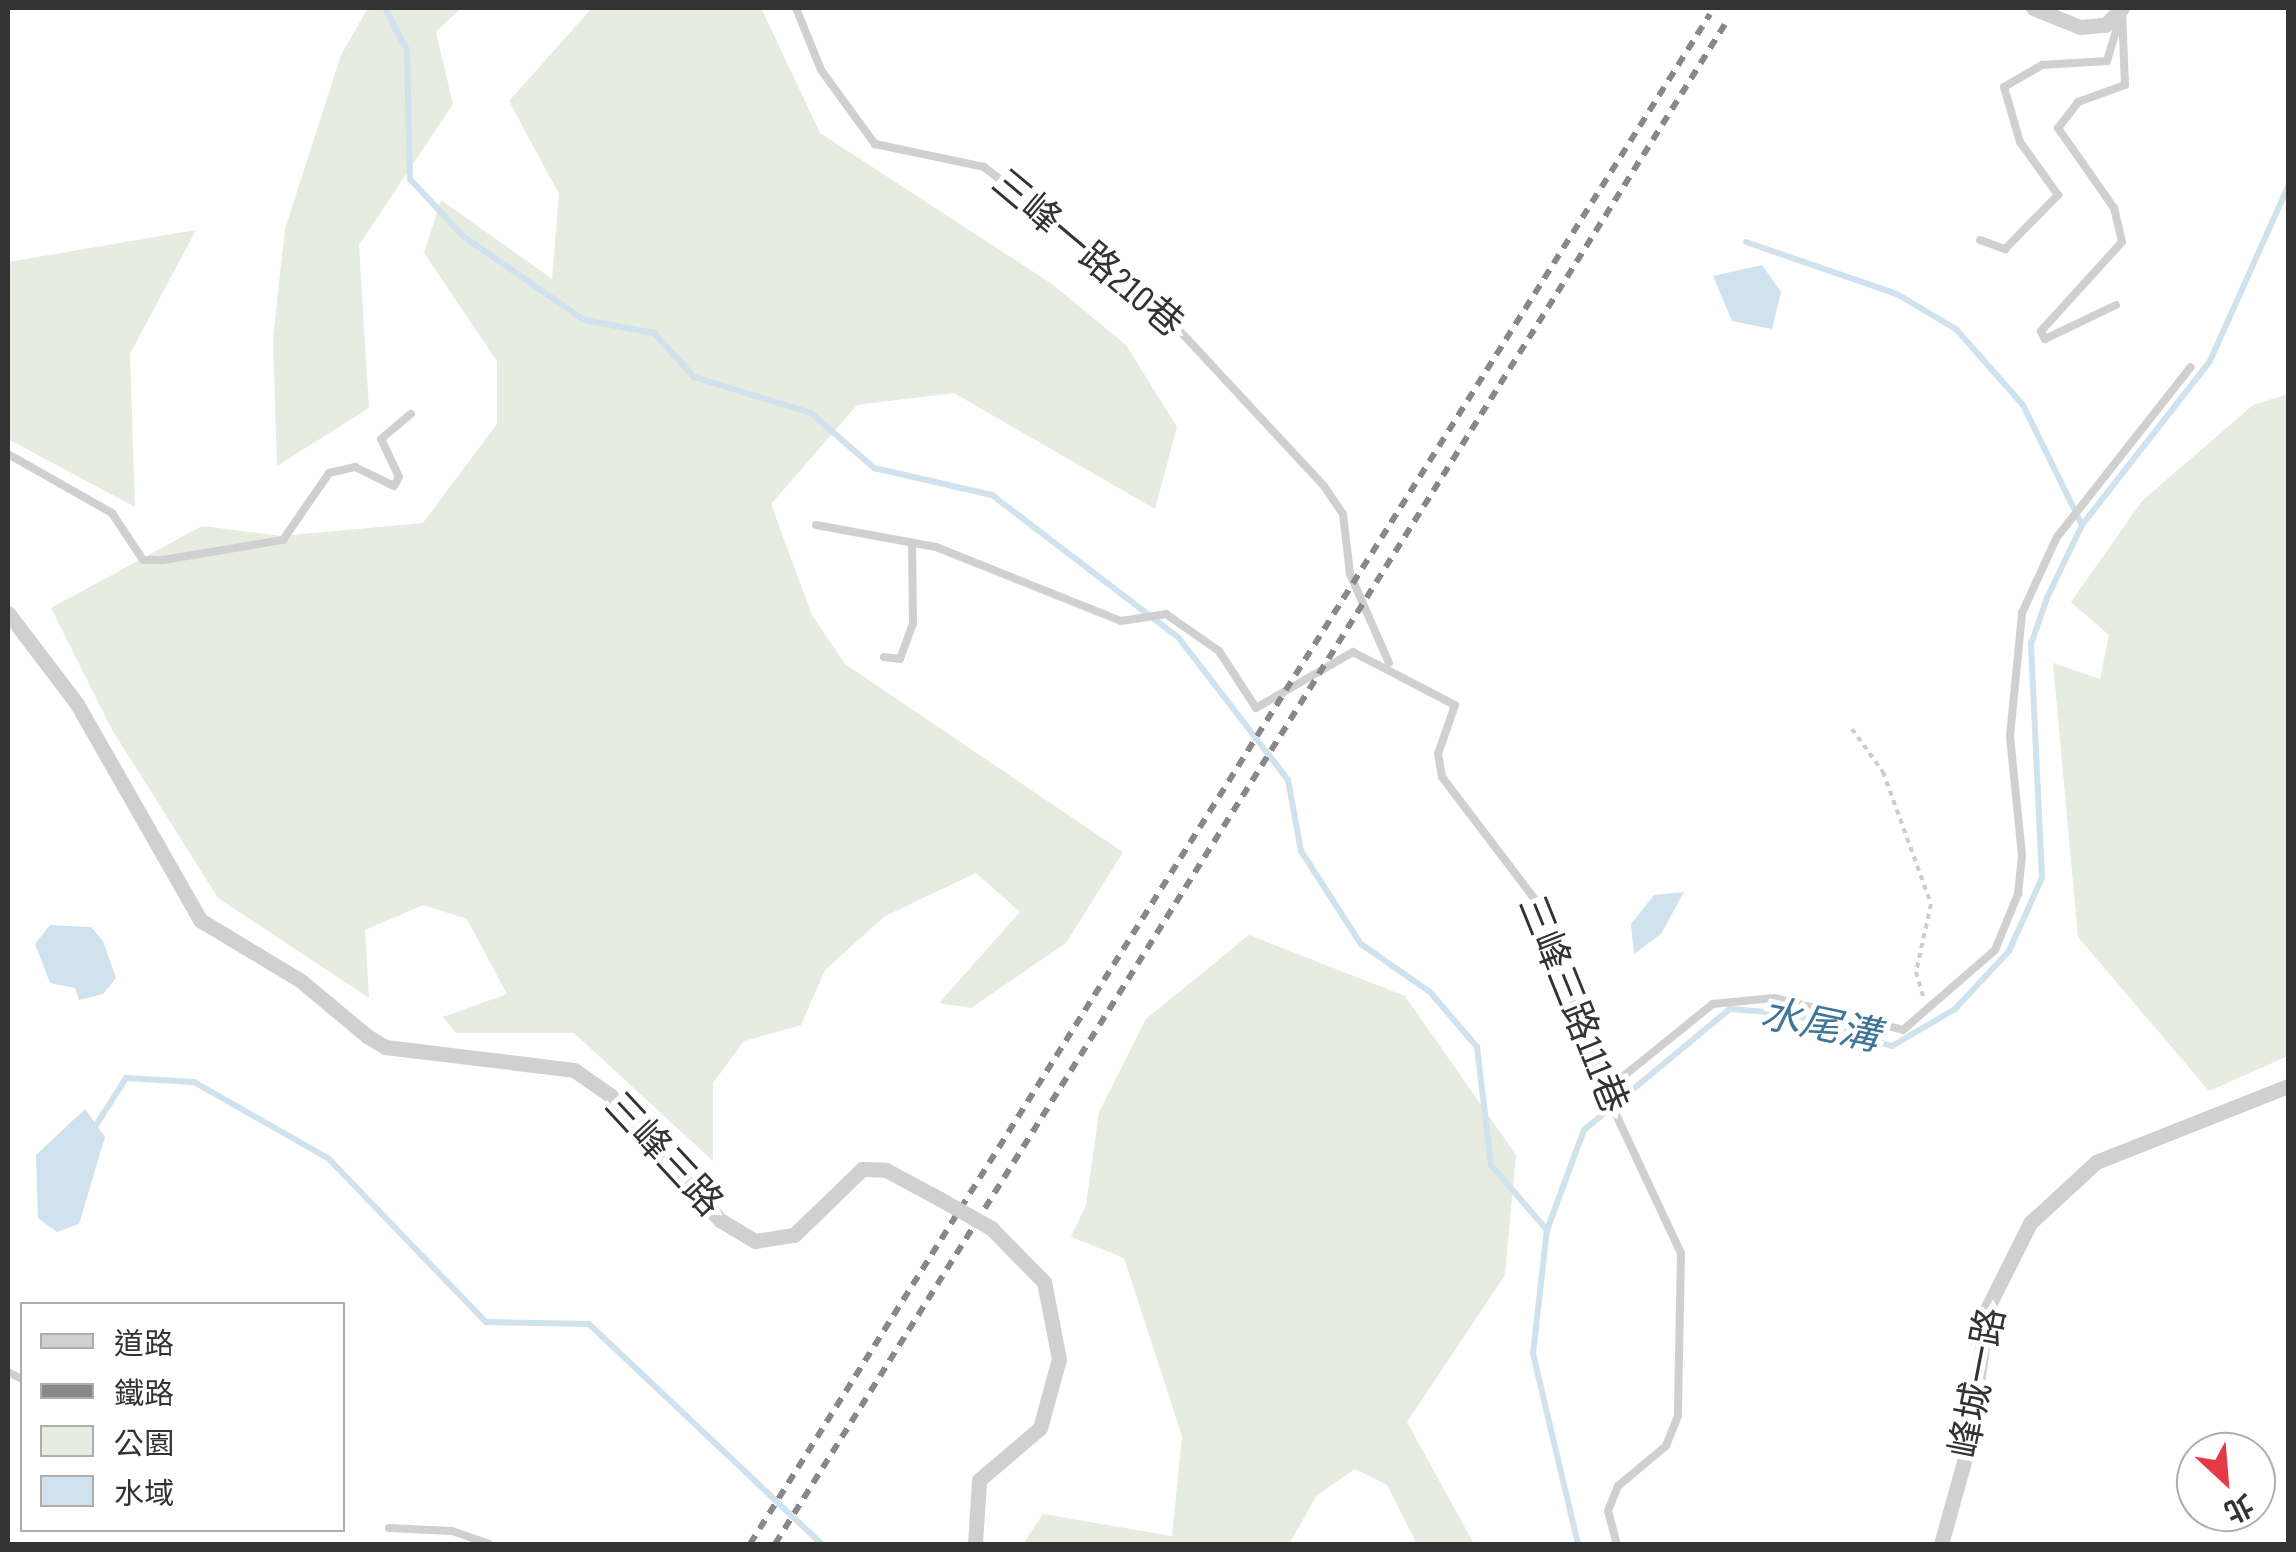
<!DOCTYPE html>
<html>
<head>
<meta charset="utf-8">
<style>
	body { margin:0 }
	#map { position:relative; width:2296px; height:1552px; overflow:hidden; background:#fff; font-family:"Sofia Sans Condensed","Noto Sans TC",sans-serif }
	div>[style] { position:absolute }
	.green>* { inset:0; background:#e6ecdf }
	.water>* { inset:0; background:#cfe2ee }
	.stream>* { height:6px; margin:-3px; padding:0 3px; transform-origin:3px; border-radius:3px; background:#cfe2ee }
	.path>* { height:4px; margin-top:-2px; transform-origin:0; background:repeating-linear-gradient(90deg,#cdcdcd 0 5px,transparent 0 10px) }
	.service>* { height:8px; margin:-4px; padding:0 4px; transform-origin:4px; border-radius:4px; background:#d0d0d0 }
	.minor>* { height:15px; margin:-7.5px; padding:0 7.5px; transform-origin:7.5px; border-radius:7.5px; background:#d0d0d0 }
	.rail>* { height:6px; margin-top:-3px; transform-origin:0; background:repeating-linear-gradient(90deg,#888 0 10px,transparent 0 18px) }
	.minor-bridge>* { height:15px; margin:-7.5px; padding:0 7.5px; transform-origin:7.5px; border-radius:7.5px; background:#d0d0d0 }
	span { translate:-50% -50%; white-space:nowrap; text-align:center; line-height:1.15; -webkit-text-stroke:10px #fff; paint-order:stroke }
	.street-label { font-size:38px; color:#333 }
	.water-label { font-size:40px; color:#3f7597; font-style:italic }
	.frame { position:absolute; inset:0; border:10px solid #333; pointer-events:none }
	.legend { position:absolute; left:20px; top:1302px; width:325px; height:230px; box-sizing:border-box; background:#fff; border:2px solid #adadad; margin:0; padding:12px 18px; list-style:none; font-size:30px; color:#333 }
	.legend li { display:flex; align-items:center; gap:20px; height:50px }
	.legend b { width:50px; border:2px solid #adadad }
	.north { position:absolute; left:2176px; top:1432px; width:100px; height:100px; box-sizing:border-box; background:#fff; border:2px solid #adadad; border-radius:50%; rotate:154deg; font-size:28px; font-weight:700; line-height:40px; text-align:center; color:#333 }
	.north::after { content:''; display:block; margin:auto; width:35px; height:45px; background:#e63946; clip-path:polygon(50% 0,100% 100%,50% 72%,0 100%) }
</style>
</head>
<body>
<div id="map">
	<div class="green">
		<div style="clip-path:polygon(368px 8px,461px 8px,436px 32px,453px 104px,359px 245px,369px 408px,277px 466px,273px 338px,285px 229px,341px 55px)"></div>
		<div style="clip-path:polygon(592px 8px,761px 8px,820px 133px,1052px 284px,1126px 345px,1177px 427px,1155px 509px,954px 393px,857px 405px,771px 504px,812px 615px,845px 664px,1123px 852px,1066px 943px,971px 1008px,939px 1003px,1020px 912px,976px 873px,885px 916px,825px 970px,801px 1025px,744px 1041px,713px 1083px,713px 1161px,574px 1033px,456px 1033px,443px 1017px,507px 994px,467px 919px,423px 905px,365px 930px,369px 998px,218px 898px,111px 728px,51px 608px,202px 526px,281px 536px,423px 523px,497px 424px,497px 361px,424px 253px,441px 200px,552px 279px,559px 194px,509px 101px)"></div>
		<div style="clip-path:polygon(196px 230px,130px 354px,135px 507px,8px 439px,8px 262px)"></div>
		<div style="clip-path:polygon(2288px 394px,2288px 1056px,2209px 1091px,2078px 937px,2053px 663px,2100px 679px,2109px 635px,2071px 602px,2142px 501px,2253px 405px)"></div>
		<div style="clip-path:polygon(1249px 935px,1405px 996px,1516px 1155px,1505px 1275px,1407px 1422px,1474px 1544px,1417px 1544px,1387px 1485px,1355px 1469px,1317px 1495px,1289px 1544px,1023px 1544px,1043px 1514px,1172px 1536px,1182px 1436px,1124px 1258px,1071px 1237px,1086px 1205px,1099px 1112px,1146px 1019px)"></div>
	</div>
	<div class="water">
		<div style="clip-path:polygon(1762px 265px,1781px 292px,1772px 329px,1732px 321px,1713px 276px)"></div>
		<div style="clip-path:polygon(1684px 892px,1661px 934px,1634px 954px,1631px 924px,1654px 895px)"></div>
		<div style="clip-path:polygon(50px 925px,91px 927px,103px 941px,116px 978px,103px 994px,79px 1000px,75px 988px,50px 983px,35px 944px)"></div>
		<div style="clip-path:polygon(85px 1109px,105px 1137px,79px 1224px,57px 1232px,38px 1218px,36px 1155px)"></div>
	</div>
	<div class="stream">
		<div style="left:385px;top:8px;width:47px;rotate:62.4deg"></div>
		<div style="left:407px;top:50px;width:129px;rotate:88.7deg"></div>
		<div style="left:410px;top:179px;width:78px;rotate:47.1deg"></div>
		<div style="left:463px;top:236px;width:147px;rotate:34.8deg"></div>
		<div style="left:584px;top:320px;width:71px;rotate:10.5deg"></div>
		<div style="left:654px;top:333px;width:59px;rotate:47.7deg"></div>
		<div style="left:694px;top:377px;width:122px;rotate:17.1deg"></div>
		<div style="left:811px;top:413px;width:84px;rotate:41.1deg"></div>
		<div style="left:874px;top:468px;width:121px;rotate:12.9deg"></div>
		<div style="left:992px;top:495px;width:234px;rotate:37.4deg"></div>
		<div style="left:1178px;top:637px;width:180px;rotate:52.4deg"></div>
		<div style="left:1288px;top:780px;width:72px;rotate:79.6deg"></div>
		<div style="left:1301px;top:851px;width:111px;rotate:57.2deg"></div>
		<div style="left:1361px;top:944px;width:84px;rotate:34.8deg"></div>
		<div style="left:1430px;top:992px;width:72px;rotate:49.5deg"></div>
		<div style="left:1477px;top:1047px;width:119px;rotate:83.2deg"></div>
		<div style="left:1491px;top:1165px;width:86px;rotate:49.3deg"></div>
		<div style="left:1746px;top:242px;width:160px;rotate:19deg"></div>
		<div style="left:1897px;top:294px;width:69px;rotate:30.7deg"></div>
		<div style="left:1956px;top:329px;width:101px;rotate:48.6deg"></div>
		<div style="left:2023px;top:405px;width:134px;rotate:63.8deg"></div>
		<div style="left:93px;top:1130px;width:62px;rotate:-57.6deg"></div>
		<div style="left:126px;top:1078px;width:68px;rotate:3.4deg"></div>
		<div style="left:194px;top:1082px;width:154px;rotate:29.6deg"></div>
		<div style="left:328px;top:1158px;width:228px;rotate:46.1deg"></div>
		<div style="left:486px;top:1322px;width:103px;rotate:1.1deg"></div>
		<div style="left:589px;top:1324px;width:320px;rotate:43.4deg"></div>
		<div style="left:1578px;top:1544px;width:195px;rotate:-103.3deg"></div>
		<div style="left:1533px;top:1354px;width:125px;rotate:-83.6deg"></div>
		<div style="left:1547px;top:1230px;width:107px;rotate:-69.7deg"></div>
		<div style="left:1584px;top:1130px;width:190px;rotate:-39.7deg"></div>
		<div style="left:1730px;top:1009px;width:61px;rotate:4.7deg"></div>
		<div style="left:1791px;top:1014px;width:106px;rotate:17.6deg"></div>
		<div style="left:1892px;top:1046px;width:73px;rotate:-30.4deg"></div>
		<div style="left:1955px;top:1009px;width:79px;rotate:-47deg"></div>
		<div style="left:2009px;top:951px;width:80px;rotate:-65.7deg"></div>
		<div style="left:2042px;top:878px;width:234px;rotate:-92.7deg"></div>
		<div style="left:2031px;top:644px;width:49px;rotate:-70.8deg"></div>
		<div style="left:2047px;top:598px;width:81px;rotate:-64.4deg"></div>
		<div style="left:2082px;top:525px;width:208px;rotate:-52deg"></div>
		<div style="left:2210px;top:361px;width:191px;rotate:-65.9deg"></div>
	</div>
	<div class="path">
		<div style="left:1852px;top:729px;width:53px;rotate:54.2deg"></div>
		<div style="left:1883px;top:772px;width:140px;rotate:70deg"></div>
		<div style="left:1931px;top:904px;width:70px;rotate:102.4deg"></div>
		<div style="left:1916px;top:972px;width:26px;rotate:74deg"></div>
	</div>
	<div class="service">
		<div style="left:796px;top:8px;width:67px;rotate:68deg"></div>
		<div style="left:821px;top:70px;width:92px;rotate:53.9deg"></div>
		<div style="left:875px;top:144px;width:111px;rotate:11.9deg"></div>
		<div style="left:984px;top:167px;width:197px;rotate:37.8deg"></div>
		<div style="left:1140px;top:288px;width:270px;rotate:47.1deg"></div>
		<div style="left:1324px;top:486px;width:34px;rotate:56deg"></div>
		<div style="left:1343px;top:514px;width:60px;rotate:83.3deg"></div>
		<div style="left:1350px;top:574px;width:97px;rotate:66.3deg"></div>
		<div style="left:1980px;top:240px;width:27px;rotate:20deg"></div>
		<div style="left:2005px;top:249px;width:76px;rotate:-45.5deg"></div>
		<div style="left:2058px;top:195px;width:65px;rotate:-125.6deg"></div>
		<div style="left:2020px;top:142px;width:57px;rotate:-106.2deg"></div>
		<div style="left:2004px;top:87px;width:44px;rotate:-30.1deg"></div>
		<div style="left:2042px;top:65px;width:65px;rotate:-3.5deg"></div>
		<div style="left:2107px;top:61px;width:49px;rotate:-73.4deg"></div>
		<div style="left:2116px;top:305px;width:79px;rotate:154.4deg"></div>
		<div style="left:2045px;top:339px;width:9px;rotate:-117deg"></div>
		<div style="left:2041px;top:331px;width:120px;rotate:-47.7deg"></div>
		<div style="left:2122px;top:242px;width:35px;rotate:-103deg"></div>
		<div style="left:2114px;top:208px;width:98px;rotate:-125deg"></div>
		<div style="left:2058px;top:128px;width:33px;rotate:-52deg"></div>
		<div style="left:2078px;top:102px;width:50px;rotate:-19.9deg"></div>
		<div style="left:2125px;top:85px;width:75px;rotate:-92.3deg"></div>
		<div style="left:8px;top:454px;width:120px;rotate:29.6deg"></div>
		<div style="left:112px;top:513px;width:56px;rotate:56.6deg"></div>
		<div style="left:143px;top:560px;width:20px"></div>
		<div style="left:163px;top:560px;width:122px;rotate:-9.5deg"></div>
		<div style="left:283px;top:540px;width:81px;rotate:-55.5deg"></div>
		<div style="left:329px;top:473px;width:27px;rotate:-13deg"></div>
		<div style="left:355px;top:467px;width:43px;rotate:26deg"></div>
		<div style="left:394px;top:486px;width:10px;rotate:-61deg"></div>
		<div style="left:399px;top:477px;width:42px;rotate:-115.3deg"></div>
		<div style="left:381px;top:439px;width:39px;rotate:-40deg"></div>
		<div style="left:816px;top:525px;width:122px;rotate:10.4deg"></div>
		<div style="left:936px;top:547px;width:199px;rotate:21.8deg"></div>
		<div style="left:1121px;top:621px;width:46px;rotate:-8.8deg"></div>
		<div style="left:1166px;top:614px;width:65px;rotate:34.9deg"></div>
		<div style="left:1219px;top:651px;width:68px;rotate:57deg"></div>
		<div style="left:1256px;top:708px;width:112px;rotate:-30deg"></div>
		<div style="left:1353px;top:652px;width:115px;rotate:27.5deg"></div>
		<div style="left:1455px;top:705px;width:52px;rotate:109.1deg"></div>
		<div style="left:1438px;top:754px;width:23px;rotate:80deg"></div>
		<div style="left:1442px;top:777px;width:156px;rotate:52.8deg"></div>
		<div style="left:1536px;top:901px;width:202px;rotate:70deg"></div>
		<div style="left:1605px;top:1091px;width:179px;rotate:64.9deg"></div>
		<div style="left:1681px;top:1253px;width:163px;rotate:91.1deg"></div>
		<div style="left:1678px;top:1416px;width:32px;rotate:112deg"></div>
		<div style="left:1666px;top:1446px;width:62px;rotate:140.2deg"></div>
		<div style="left:1618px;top:1486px;width:27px;rotate:112deg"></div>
		<div style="left:1608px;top:1511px;width:34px;rotate:75deg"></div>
		<div style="left:884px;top:657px;width:16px;rotate:7deg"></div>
		<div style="left:900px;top:659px;width:38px;rotate:-70deg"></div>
		<div style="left:913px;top:623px;width:77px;rotate:-90.7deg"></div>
		<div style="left:1605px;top:1091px;width:139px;rotate:-38.9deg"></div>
		<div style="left:1713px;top:1004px;width:61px;rotate:-5.6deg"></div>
		<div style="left:1774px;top:998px;width:133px;rotate:13.9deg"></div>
		<div style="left:1903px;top:1030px;width:122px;rotate:-41deg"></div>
		<div style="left:1995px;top:950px;width:61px;rotate:-67.7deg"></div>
		<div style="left:2018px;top:894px;width:39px;rotate:-84deg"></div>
		<div style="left:2022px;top:855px;width:120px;rotate:-95.8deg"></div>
		<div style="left:2010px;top:736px;width:124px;rotate:-84.4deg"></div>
		<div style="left:2022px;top:613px;width:84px;rotate:-65.3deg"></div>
		<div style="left:2057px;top:537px;width:216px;rotate:-51.8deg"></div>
		<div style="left:8px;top:1372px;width:16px;rotate:27deg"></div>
		<div style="left:389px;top:1528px;width:63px;rotate:2.7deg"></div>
		<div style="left:452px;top:1531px;width:39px;rotate:19deg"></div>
	</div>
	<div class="minor">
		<div style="left:2033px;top:8px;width:51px;rotate:22deg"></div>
		<div style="left:2080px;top:27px;width:25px;rotate:-5deg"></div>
		<div style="left:2105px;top:25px;width:24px;rotate:-45deg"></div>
		<div style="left:8px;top:613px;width:114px;rotate:52.8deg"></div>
		<div style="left:77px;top:704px;width:249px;rotate:60.3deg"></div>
		<div style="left:200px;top:920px;width:118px;rotate:31.1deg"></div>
		<div style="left:301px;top:981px;width:86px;rotate:39.8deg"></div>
		<div style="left:367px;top:1036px;width:21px;rotate:31deg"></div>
		<div style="left:385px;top:1047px;width:190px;rotate:6.9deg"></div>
		<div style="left:574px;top:1070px;width:44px;rotate:34.8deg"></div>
		<div style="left:610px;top:1095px;width:167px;rotate:48.7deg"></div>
		<div style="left:720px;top:1220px;width:41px;rotate:31deg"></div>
		<div style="left:755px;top:1241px;width:39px;rotate:-9deg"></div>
		<div style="left:794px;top:1235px;width:95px;rotate:-44.1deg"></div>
		<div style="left:862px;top:1169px;width:24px;rotate:2deg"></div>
		<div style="left:886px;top:1170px;width:61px;rotate:28.2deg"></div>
		<div style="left:975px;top:1544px;width:64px;rotate:-86.4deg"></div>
		<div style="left:979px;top:1480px;width:80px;rotate:-40.4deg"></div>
		<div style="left:1040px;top:1428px;width:72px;rotate:-74.6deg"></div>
		<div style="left:1059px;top:1359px;width:78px;rotate:-101deg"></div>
		<div style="left:1044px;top:1282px;width:76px;rotate:-134.5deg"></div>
		<div style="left:1941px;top:1544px;width:97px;rotate:-74.4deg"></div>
		<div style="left:1967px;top:1451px;width:146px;rotate:-81.7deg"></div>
		<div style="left:1988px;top:1307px;width:94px;rotate:-63.4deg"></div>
		<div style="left:2030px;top:1223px;width:90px;rotate:-42.7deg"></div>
		<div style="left:2096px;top:1162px;width:206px;rotate:-21.6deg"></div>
	</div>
	<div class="rail">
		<div style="left:750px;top:1544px;width:1806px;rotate:-57.89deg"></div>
		<div style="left:775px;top:1544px;width:1792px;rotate:-57.99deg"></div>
	</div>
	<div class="minor-bridge">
		<div style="left:940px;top:1199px;width:59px;rotate:29.6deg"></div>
	</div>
	<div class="street-label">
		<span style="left:1087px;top:254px;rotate:40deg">三峰一路210巷</span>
		<span style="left:1572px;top:1005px;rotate:68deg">三峰三路111巷</span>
		<span style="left:663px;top:1155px;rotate:47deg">三峰三路</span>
		<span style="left:1979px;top:1383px;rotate:-79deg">峰城一路</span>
	</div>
	<div class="water-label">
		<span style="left:1820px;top:1026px;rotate:12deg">水尾溝</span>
	</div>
	<div class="frame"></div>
	<ul class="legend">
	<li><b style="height:12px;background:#d0d0d0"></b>道路</li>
	<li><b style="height:12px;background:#888"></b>鐵路</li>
	<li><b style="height:28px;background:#e6ecdf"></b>公園</li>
	<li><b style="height:28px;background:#cfe2ee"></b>水域</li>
	</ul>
	<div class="north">北</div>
</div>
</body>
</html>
